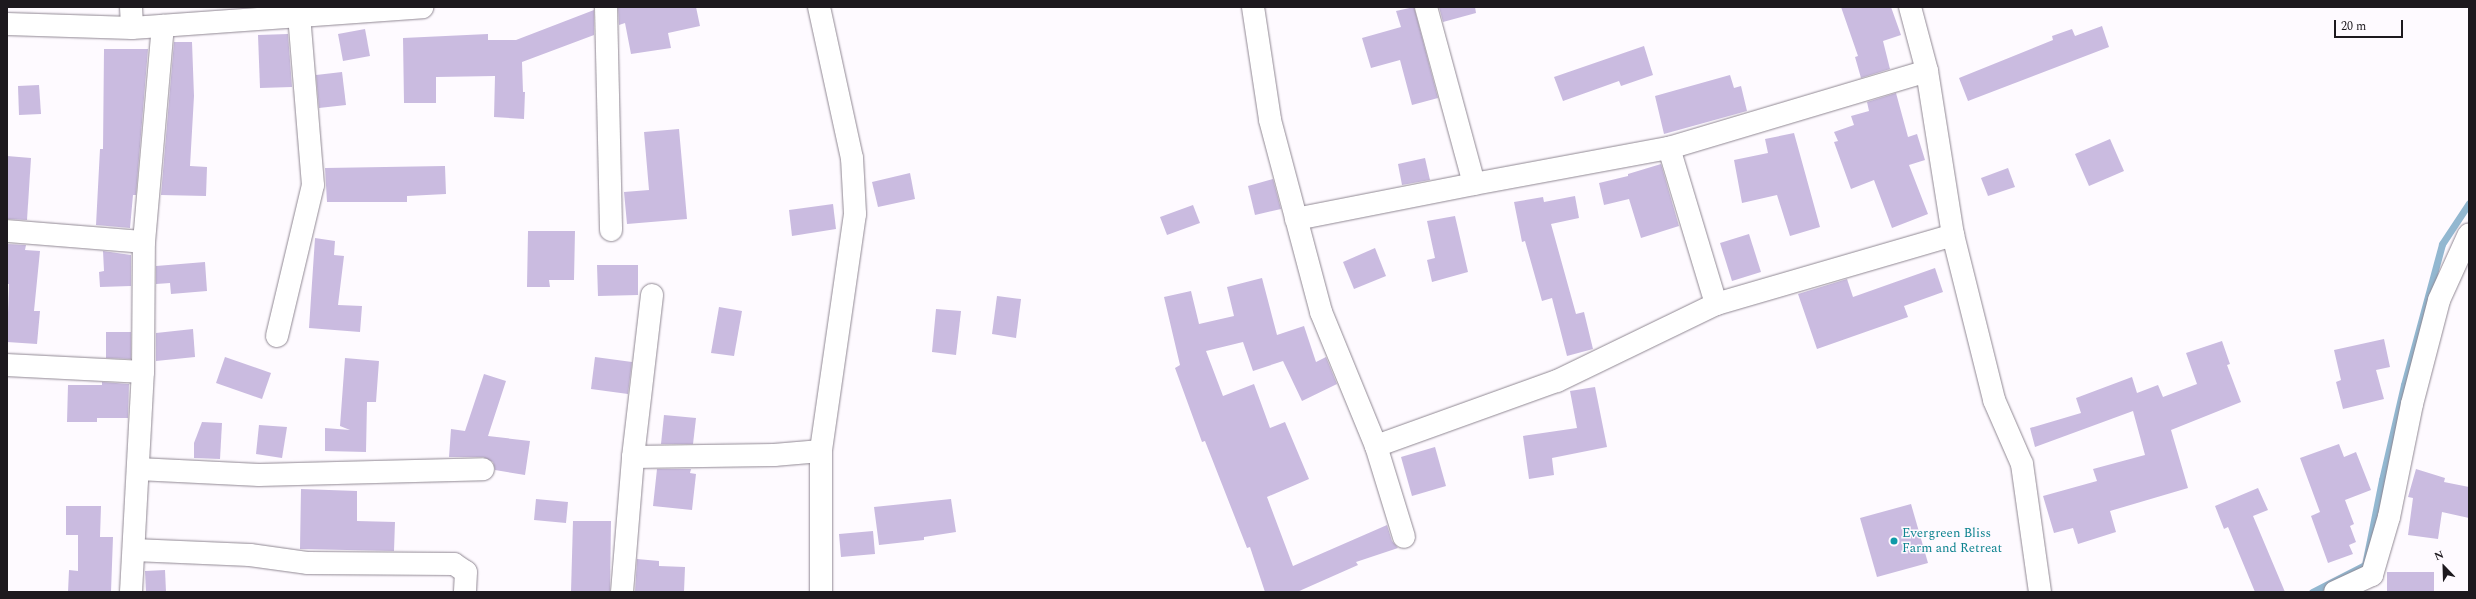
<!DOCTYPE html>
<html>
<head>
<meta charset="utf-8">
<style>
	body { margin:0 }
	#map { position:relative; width:2476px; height:599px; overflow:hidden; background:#fefaff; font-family:Spectral,serif }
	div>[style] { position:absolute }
	.stream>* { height:7px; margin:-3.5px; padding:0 3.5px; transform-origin:3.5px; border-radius:3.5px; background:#92b7d0 }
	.building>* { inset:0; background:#cabbe0 }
	.roads { filter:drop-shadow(0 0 1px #908893) drop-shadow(0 0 1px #908893) }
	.minor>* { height:22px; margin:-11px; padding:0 11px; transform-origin:11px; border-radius:11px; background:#fff }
	.dots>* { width:11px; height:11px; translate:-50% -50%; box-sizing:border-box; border:2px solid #fefaff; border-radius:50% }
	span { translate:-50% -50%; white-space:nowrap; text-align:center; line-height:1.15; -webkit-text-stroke:3px #fefaff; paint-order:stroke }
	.culture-label { font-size:13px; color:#0d838f }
	.left { translate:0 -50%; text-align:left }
	.frame { position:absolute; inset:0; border:8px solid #1d191e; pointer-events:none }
	.north { position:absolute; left:2424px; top:547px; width:40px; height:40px; -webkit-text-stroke:3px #fefaff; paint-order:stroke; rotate:337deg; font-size:11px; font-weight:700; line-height:16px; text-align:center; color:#1d191e }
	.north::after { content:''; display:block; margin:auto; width:14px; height:18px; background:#1d191e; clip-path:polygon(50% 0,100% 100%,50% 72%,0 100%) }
	.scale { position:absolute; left:2334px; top:20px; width:69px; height:18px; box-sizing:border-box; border:2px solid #1d191e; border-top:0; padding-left:5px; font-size:12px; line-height:14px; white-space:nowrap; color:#1d191e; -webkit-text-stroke:3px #fefaff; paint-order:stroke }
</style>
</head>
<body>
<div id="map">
	<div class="stream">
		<div style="left:2312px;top:592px;width:59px;rotate:-27deg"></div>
		<div style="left:2365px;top:565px;width:87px;rotate:-78.7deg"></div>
		<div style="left:2382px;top:480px;width:98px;rotate:-77deg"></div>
		<div style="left:2404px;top:385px;width:146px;rotate:-74.9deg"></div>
		<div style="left:2442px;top:244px;width:49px;rotate:-56.6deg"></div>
	</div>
	<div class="building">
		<div style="clip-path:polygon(618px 7px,696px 7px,700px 26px,668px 33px,671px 48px,631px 54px,625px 23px,619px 25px)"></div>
		<div style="clip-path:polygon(1414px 7px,1438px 98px,1412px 105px,1400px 60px,1371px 68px,1362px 38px,1401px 27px,1396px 11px)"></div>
		<div style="clip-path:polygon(1439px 7px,1475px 7px,1476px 13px,1443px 22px)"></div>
		<div style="clip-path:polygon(1841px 7px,1891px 7px,1901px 35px,1883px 41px,1890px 69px,1861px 78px,1855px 57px,1858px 56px)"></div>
		<div style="clip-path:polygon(594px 10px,594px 35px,522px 62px,523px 92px,525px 92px,524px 119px,494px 117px,495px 76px,436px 77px,436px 103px,404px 103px,403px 38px,488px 34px,488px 40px,516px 40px)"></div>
		<div style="clip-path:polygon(2102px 26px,2109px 47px,1968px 101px,1959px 78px,2053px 40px,2052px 36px,2072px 29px,2075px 36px)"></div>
		<div style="clip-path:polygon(365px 29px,370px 56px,343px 61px,338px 34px)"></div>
		<div style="clip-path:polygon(288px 34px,292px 87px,260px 88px,258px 35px)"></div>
		<div style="clip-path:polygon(174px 42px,192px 42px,194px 96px,190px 166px,207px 167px,206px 196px,161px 195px)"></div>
		<div style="clip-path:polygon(1644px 46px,1653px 75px,1621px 86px,1619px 81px,1563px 101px,1554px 77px)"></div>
		<div style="clip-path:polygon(104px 49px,148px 49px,136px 195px,133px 195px,130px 228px,96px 225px,100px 149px,103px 149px)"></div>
		<div style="clip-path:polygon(342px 72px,346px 105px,319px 108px,316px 75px)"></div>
		<div style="clip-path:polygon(1730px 75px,1734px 88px,1741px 86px,1747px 111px,1664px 134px,1655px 96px)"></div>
		<div style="clip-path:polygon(39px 85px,41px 114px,19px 115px,18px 86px)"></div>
		<div style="clip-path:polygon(1896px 93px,1908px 137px,1917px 134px,1925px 160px,1909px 165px,1928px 214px,1892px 228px,1874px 180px,1851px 189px,1834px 142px,1838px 141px,1834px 132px,1854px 125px,1851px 116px,1869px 111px,1867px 102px)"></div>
		<div style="clip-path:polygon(679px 129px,687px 219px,627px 224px,624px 192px,649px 190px,644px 132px)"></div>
		<div style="clip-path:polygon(1794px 133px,1820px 227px,1790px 236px,1777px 195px,1742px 203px,1734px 160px,1768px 153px,1765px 139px)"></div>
		<div style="clip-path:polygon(2110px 139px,2124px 171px,2089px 186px,2075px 154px)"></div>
		<div style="clip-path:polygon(7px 156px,31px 158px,27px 220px,7px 219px)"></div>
		<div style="clip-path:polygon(1425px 158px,1430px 180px,1402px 185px,1398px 164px)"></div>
		<div style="clip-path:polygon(1661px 164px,1679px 226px,1641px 238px,1629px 199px,1604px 205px,1599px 183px,1628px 176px,1628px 174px)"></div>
		<div style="clip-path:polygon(445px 166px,446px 194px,407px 196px,407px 202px,327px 202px,325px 168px)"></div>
		<div style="clip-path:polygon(2008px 168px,2015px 187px,1988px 196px,1981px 178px)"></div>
		<div style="clip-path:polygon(910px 173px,915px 199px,878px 207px,872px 182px)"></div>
		<div style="clip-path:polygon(1273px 179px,1281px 209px,1255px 215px,1248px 186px)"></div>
		<div style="clip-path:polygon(1575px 196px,1579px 218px,1551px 224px,1576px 314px,1584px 312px,1593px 349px,1567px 356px,1552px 298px,1542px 301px,1525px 241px,1522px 242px,1514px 202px,1543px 197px,1544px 202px)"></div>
		<div style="clip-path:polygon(833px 204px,836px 229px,792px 236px,789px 210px)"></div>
		<div style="clip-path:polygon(1193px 205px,1200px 223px,1167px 235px,1160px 217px)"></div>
		<div style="clip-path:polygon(1455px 216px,1468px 272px,1432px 282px,1427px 260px,1435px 258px,1427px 221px)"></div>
		<div style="clip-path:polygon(528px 231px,575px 231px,574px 280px,549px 280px,550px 287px,527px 287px)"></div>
		<div style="clip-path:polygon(1749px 234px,1761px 272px,1732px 281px,1720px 243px)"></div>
		<div style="clip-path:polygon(315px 238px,335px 241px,334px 255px,344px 256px,338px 305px,362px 306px,360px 332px,309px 328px)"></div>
		<div style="clip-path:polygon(7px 244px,26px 245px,25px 250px,40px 251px,34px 311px,40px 311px,37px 344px,7px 342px,9px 284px,7px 284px)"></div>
		<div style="clip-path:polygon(1375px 248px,1386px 276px,1354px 289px,1343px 262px)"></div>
		<div style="clip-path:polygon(103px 251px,131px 255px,131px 286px,100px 287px,99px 272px,104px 271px)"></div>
		<div style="clip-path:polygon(205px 262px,207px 291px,171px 294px,170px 283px,156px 284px,156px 266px)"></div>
		<div style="clip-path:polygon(597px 265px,638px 265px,638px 295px,598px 296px)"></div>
		<div style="clip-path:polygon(1935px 268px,1943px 292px,1904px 306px,1908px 317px,1817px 349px,1798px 294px,1847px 279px,1853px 297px)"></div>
		<div style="clip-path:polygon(1262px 278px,1277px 335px,1304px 326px,1316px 362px,1326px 357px,1337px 384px,1302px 401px,1283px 361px,1253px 371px,1243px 342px,1206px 351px,1223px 396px,1254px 384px,1270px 428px,1285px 422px,1309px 479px,1267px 497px,1293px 566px,1387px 525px,1392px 541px,1398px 548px,1356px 562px,1358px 565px,1297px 592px,1265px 592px,1250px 547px,1247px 548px,1205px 441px,1202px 442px,1175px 368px,1180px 365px,1164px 297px,1191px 291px,1199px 324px,1234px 316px,1227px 287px)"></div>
		<div style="clip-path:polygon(997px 296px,1021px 299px,1016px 338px,992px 334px)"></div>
		<div style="clip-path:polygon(719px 307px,742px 311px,734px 356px,711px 353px)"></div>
		<div style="clip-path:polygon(936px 309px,961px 311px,956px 355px,932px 352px)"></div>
		<div style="clip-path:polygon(193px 329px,195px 357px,156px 361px,156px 333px)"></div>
		<div style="clip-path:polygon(106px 332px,131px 332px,131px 359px,106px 358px)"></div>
		<div style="clip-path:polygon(2384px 339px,2390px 367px,2376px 370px,2384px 399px,2343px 409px,2336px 382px,2341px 380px,2334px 350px)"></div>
		<div style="clip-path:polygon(2222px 341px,2230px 364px,2227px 365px,2241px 402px,2171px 430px,2188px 488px,2110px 511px,2116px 532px,2078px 544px,2073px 528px,2054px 533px,2043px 496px,2097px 481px,2093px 469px,2145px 455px,2133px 411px,2035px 447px,2030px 428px,2081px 413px,2076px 398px,2132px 377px,2137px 393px,2158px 385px,2163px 397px,2197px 384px,2186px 353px)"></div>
		<div style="clip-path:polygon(225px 357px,271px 373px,262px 399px,216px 383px)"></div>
		<div style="clip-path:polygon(595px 357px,632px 362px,628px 394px,591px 389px)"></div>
		<div style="clip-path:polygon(345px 358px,379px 361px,376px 402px,367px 402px,366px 452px,325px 451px,325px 428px,350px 430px,340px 426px)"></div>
		<div style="clip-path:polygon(484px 374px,506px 381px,488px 436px,530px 441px,525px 475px,495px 470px,493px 462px,483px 457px,449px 457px,451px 429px,465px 431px)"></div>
		<div style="clip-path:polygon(102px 382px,129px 384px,128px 418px,97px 418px,97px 422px,67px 422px,68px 385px,102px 385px)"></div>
		<div style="clip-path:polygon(1595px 387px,1607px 447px,1552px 458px,1554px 475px,1529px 479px,1523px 436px,1577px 428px,1570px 391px)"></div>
		<div style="clip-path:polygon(664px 415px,696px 418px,693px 444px,661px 444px)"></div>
		<div style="clip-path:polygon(202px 422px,222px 423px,220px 459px,194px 458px,194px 443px)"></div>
		<div style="clip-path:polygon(259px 425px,287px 427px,282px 458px,256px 454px)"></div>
		<div style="clip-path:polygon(2339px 444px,2344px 457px,2356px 452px,2371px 490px,2345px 500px,2354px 524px,2350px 526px,2356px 542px,2349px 545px,2353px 554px,2328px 563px,2311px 516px,2320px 512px,2300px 458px)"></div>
		<div style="clip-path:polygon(1435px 447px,1446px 486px,1412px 496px,1401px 457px)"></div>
		<div style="clip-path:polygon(657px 469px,691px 469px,690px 473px,696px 474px,692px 510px,653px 506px)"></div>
		<div style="clip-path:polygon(2416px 469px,2445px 478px,2444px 482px,2469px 487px,2469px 518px,2442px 512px,2438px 539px,2408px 535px,2413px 498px,2408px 497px)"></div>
		<div style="clip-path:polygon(2258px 488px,2268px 510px,2253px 516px,2285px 592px,2255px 592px,2228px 527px,2224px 529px,2215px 506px)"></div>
		<div style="clip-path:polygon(301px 489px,357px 491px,357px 521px,395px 522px,394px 551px,300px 549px)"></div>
		<div style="clip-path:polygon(536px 499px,568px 502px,566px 523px,534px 520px)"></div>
		<div style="clip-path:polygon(951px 499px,956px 532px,924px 537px,924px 540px,879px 545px,874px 507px)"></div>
		<div style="clip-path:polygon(1911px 504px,1928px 563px,1877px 577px,1860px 518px)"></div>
		<div style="clip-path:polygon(66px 506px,101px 506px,100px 537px,113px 537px,111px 592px,68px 592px,69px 570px,78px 571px,78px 535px,66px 535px)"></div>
		<div style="clip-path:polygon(573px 521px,611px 521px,610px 592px,571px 592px)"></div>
		<div style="clip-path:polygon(873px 531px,875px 554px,841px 557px,839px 534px)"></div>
		<div style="clip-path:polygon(637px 559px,659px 561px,659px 566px,685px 567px,684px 592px,635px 592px)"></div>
		<div style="clip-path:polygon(165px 570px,166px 592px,146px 592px,145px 571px)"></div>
		<div style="clip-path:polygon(2387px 572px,2434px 572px,2434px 592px,2387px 592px)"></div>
	</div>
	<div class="roads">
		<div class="minor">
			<div style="left:131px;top:7px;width:21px;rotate:87deg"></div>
			<div style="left:606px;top:7px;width:223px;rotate:88.7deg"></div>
			<div style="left:819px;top:7px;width:155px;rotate:77.7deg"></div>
			<div style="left:852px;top:158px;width:56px;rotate:86.9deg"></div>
			<div style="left:855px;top:214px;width:239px;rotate:98.2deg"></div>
			<div style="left:821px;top:451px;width:141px;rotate:90deg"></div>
			<div style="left:1253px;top:7px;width:114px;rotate:81.4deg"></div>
			<div style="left:1270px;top:120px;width:199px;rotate:75.1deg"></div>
			<div style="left:1321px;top:312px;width:145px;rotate:67.7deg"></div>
			<div style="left:1376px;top:446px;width:95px;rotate:72.9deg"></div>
			<div style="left:1426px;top:7px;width:183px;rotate:74.8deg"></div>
			<div style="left:1474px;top:184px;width:198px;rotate:-10.5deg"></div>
			<div style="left:1669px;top:148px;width:269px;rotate:-16.6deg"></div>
			<div style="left:1910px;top:7px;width:66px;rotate:75.1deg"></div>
			<div style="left:1927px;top:71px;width:166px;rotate:81deg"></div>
			<div style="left:1953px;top:235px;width:170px;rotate:76deg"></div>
			<div style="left:1994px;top:400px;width:70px;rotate:66.4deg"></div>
			<div style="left:2022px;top:464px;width:129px;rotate:82deg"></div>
			<div style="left:7px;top:24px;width:125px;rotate:1.8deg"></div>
			<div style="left:132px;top:28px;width:291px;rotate:-4.1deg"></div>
			<div style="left:1669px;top:148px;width:163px;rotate:73.2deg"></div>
			<div style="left:1296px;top:219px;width:181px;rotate:-11.1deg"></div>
			<div style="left:7px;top:231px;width:137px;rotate:4.6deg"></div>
			<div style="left:277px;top:336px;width:155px;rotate:-76.6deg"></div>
			<div style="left:313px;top:185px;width:170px;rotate:-94.7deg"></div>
			<div style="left:7px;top:365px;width:136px;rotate:2.9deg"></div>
			<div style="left:143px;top:372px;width:130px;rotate:-89.6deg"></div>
			<div style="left:144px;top:242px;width:217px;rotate:-85deg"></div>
			<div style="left:1376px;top:446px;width:192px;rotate:-19.8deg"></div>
			<div style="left:1557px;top:381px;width:177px;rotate:-25.8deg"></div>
			<div style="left:1716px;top:304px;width:247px;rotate:-16.2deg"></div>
			<div style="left:633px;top:457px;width:141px;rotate:-0.8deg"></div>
			<div style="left:774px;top:455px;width:47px;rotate:-4.9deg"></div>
			<div style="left:138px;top:469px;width:121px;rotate:2.8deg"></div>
			<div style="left:259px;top:475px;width:224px;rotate:-1.5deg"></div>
			<div style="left:134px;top:550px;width:116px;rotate:2.5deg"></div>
			<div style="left:250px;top:555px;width:59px;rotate:7.9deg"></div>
			<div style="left:308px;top:563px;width:146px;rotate:0.4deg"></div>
			<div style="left:454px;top:564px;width:14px;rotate:34deg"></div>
			<div style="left:466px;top:572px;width:20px;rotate:93deg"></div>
			<div style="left:131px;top:592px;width:220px;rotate:-86.9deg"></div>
			<div style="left:622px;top:592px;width:135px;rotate:-85.3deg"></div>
			<div style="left:633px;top:457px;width:163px;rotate:-83.3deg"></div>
			<div style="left:2335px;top:592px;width:41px;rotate:-24.7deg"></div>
			<div style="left:2372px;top:575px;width:60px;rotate:-73.7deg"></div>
			<div style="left:2389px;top:517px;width:115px;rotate:-78.5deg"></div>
			<div style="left:2412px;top:404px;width:107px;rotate:-75.4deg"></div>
			<div style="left:2439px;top:300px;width:72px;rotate:-65.6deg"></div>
		</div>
	</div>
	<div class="dots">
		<div style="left:1894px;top:541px;background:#0f9aa8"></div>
	</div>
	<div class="culture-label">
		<span class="left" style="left:1902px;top:541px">Evergreen Bliss<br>Farm and Retreat</span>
	</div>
	<div class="frame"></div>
	<div class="north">N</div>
	<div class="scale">20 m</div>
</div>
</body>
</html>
